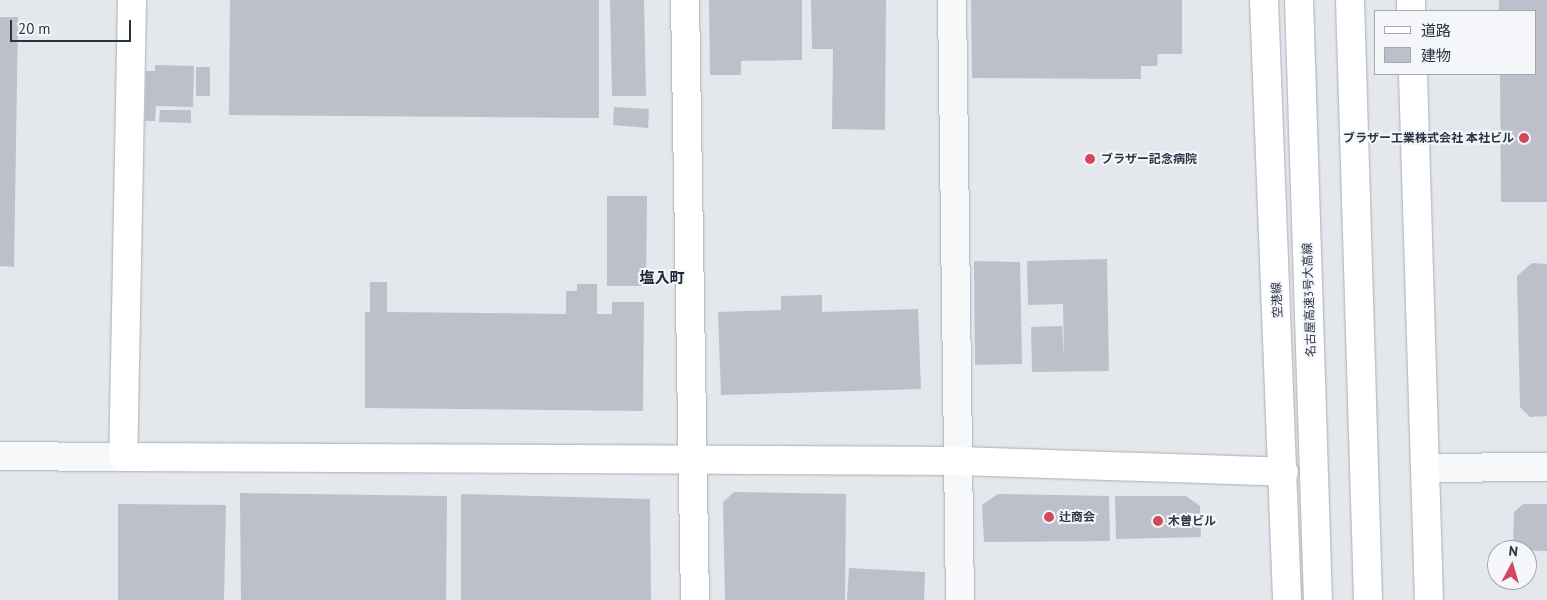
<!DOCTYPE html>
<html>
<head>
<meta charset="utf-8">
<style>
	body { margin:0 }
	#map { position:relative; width:1547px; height:600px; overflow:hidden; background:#e4e7ec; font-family:"PT Sans","Noto Sans JP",sans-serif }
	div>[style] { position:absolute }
	.building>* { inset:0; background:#bbc0ca }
	.roads { filter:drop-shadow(0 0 1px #a9aeb7) drop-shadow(0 0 1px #a9aeb7) }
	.street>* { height:28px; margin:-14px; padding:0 14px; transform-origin:14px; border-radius:14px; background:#f7f8fa }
	.secondary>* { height:28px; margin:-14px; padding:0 14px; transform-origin:14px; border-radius:14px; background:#fff }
	.primary>* { height:28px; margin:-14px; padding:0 14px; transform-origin:14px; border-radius:14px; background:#fff }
	.highway>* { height:28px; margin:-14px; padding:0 14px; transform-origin:14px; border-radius:14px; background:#fff }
	.dots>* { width:14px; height:14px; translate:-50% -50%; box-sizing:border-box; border:2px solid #f4f6f9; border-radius:50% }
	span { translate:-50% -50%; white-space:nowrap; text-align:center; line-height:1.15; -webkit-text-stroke:4px #f4f6f9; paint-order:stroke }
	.poi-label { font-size:12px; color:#2b3445; font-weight:700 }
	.right { translate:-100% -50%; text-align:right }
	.left { translate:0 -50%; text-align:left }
	.street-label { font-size:12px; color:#2b3445 }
	.quarter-label { font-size:15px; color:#1d2536; font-weight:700 }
	.legend { position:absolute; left:1374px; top:10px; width:162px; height:65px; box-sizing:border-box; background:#f4f6f9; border:1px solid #a4a8b1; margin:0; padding:6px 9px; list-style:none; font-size:15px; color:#2b3445 }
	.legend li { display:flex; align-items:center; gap:10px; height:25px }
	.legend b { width:25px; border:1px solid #a4a8b1 }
	.north { position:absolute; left:1487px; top:540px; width:50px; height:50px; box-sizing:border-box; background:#f4f6f9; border:1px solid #a4a8b1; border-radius:50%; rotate:6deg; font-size:14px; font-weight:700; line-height:20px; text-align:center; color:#2b3445 }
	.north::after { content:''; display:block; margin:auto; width:18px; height:22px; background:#d1495b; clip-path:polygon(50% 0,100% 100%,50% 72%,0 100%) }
	.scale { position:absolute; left:10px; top:20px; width:121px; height:22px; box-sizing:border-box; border:2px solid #2b3445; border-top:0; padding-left:6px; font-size:15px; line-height:18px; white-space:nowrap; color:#2b3445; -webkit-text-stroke:4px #f4f6f9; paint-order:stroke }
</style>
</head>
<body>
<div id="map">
	<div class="building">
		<div style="clip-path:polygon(230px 0,599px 0,599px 118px,229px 115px)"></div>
		<div style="clip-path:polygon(610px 0,644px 0,646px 96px,612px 96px)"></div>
		<div style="clip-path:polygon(709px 0,802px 0,802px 60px,741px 61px,741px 75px,710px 75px)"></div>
		<div style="clip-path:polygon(811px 0,886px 0,885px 130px,832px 129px,833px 49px,812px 49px)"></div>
		<div style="clip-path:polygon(971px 0,1182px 0,1182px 54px,1158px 54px,1157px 66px,1141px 66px,1141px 79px,972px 78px)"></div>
		<div style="clip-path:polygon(1499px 0,1547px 0,1547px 202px,1501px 202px,1500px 74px,1536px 74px,1536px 11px,1499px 11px)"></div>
		<div style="clip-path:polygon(0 17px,18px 17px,14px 267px,0 266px)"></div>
		<div style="clip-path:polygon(155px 65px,194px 66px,193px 107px,156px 106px,155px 121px,145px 121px,146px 71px,155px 71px)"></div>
		<div style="clip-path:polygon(196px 67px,210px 67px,210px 96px,196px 96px)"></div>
		<div style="clip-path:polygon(614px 107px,649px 109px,648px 128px,613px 125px)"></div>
		<div style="clip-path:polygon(160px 110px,191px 110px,191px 123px,159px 122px)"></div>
		<div style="clip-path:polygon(607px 196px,647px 196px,646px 286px,607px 286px)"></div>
		<div style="clip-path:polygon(1107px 259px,1109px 371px,1032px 372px,1031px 327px,1062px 326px,1064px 357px,1063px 304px,1028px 305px,1027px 261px)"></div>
		<div style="clip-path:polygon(974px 261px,1020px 262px,1022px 364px,975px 365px)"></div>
		<div style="clip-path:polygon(1532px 263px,1547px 264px,1547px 416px,1530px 417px,1520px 407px,1517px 276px)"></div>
		<div style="clip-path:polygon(370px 282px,387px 282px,387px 312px,566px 314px,566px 291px,577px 291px,577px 284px,597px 284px,597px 314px,612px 314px,612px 302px,644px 302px,643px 411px,365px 408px,365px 312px,370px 312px)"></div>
		<div style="clip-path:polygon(822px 295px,822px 312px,918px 309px,921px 389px,721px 395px,718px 312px,781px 310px,781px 296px)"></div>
		<div style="clip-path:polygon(734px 492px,846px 494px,845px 600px,725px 600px,723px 502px)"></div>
		<div style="clip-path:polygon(240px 493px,447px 496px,446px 600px,241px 600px)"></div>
		<div style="clip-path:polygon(461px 494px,650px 499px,651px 600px,461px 600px)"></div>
		<div style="clip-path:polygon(998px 494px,1109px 496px,1110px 541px,984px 542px,982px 505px)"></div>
		<div style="clip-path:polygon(1115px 496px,1186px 496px,1200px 506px,1201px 537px,1116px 539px)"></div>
		<div style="clip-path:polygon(118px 504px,226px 505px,224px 600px,118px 600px)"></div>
		<div style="clip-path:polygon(1523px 504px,1547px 504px,1547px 551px,1513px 550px,1514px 512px)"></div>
		<div style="clip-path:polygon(849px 568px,925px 572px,924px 600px,847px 600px)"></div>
	</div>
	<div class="roads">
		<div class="street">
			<div style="left:952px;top:0;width:600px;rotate:89.24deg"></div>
			<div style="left:0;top:456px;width:123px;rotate:0.5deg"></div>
			<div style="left:1426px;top:468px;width:121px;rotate:-0.5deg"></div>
		</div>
		<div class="secondary">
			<div style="left:132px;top:0;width:457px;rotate:91.1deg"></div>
			<div style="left:123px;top:457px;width:837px;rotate:0.27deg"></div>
			<div style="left:960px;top:461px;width:324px;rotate:1.9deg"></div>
			<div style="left:685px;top:0;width:600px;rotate:89.05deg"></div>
		</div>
		<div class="primary">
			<div style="left:1264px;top:0;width:600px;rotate:87.8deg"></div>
			<div style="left:1411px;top:0;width:11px;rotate:90deg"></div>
			<div style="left:1413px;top:74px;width:526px;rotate:88.26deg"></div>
		</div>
		<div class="highway">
			<div style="left:1299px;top:0;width:600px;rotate:88.19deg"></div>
			<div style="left:1350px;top:0;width:600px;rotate:88.28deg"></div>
		</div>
	</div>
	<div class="dots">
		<div style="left:1524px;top:138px;background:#d1495b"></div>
		<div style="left:1090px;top:159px;background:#d1495b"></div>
		<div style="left:1049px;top:517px;background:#d1495b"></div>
		<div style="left:1158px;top:521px;background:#d1495b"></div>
	</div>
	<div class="poi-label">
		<span class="right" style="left:1514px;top:138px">ブラザー工業株式会社 本社ビル</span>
		<span class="left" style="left:1101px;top:159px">ブラザー記念病院</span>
		<span class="left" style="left:1059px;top:517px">辻商会</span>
		<span class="left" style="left:1168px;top:521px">木曽ビル</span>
	</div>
	<div class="street-label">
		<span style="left:1277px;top:300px;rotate:-93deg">空港線</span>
		<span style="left:1309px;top:300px;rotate:-92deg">名古屋高速3号大高線</span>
	</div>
	<div class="quarter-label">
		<span style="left:662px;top:278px">塩入町</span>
	</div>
	<ul class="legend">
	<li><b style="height:6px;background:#fff"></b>道路</li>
	<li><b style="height:14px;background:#bbc0ca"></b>建物</li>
	</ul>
	<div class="north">N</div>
	<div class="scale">20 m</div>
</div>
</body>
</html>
